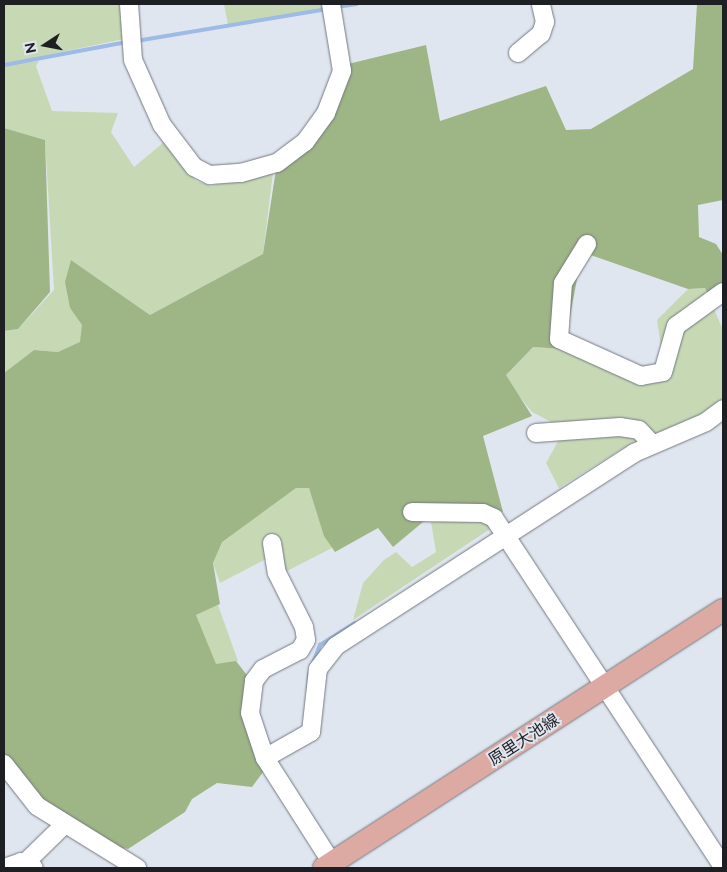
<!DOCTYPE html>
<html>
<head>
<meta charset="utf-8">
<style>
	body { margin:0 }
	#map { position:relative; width:727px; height:872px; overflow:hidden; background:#e0e6ef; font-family:Raleway,"Noto Sans JP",sans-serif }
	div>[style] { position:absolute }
	.green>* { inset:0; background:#c7d9b4 }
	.forest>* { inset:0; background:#9eb585 }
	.stream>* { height:4px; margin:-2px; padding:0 2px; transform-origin:2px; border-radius:2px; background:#9dbbe6 }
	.roads { filter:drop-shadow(0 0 1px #737881) drop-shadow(0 0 1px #737881) }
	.minor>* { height:18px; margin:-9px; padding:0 9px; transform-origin:9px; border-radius:9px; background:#fff }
	.major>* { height:22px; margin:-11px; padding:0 11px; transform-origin:11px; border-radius:11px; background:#dca9a3 }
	span { translate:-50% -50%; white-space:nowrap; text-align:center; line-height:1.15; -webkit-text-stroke:4px #e0e6ef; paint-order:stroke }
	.street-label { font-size:16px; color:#1d1f22 }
	.frame { position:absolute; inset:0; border:5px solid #1d1f22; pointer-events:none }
	.north { position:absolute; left:20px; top:20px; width:50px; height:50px; -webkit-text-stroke:4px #e0e6ef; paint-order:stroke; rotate:259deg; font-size:14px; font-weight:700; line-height:20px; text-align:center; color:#1d1f22 }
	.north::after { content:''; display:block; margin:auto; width:18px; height:22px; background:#1d1f22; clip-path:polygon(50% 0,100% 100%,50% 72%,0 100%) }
</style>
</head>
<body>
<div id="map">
	<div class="green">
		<div style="clip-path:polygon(4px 4px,129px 4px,124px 39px,4px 64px)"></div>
		<div style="clip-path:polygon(224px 4px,322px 4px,323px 9px,228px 25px)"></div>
		<div style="clip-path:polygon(39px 61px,36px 66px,52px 111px,118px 113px,111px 132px,134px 167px,164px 142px,196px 181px,211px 186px,273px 172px,263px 254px,150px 315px,71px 260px,70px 308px,82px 325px,83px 342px,58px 352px,34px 350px,4px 373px,4px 331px,18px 329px,54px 290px,45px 140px,4px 128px,4px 65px)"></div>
		<div style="clip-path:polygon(705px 288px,723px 330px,723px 409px,653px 440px,639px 430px,557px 432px,551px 422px,532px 412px,504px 377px,533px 347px,564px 349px,665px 374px,657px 320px,688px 289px)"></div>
		<div style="clip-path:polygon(625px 433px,636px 440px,559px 488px,546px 463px,561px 436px)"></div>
		<div style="clip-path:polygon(296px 488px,309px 488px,332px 548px,287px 571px,270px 557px,220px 583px,213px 563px,221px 542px)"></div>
		<div style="clip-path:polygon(481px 518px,493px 527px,353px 620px,363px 583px,384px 560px,396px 552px,412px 567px,436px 552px,431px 522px)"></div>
		<div style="clip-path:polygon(218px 605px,238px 661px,216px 665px,196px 615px)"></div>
	</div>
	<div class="forest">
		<div style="clip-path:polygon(697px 4px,723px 4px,723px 200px,698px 205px,699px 237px,716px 244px,723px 255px,723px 287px,710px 298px,705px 288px,688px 289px,582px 252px,564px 349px,533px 347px,506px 375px,532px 416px,483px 436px,503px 512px,481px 508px,423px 522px,393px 547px,378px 528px,335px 552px,324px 536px,309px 488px,296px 488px,222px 542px,213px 563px,220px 604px,196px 615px,216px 664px,236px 661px,253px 683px,266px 768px,252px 787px,217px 783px,192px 799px,185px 812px,128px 849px,98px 844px,4px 768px,4px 373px,34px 350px,58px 352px,80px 342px,82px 325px,70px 308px,65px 282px,71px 260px,150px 315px,263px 254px,277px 163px,305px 142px,348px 64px,426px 45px,440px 121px,546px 86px,566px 130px,591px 129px,693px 69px)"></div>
		<div style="clip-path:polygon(4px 128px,45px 140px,50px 292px,18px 329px,4px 331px)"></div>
	</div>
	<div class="stream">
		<div style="left:336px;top:7px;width:21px;rotate:-8deg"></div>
		<div style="left:136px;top:41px;width:194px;rotate:-9.5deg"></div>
		<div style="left:4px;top:65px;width:125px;rotate:-10.6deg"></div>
		<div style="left:312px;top:665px;width:22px;rotate:-68deg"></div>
		<div style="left:320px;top:645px;width:41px;rotate:-32.2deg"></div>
		<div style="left:308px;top:692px;width:18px;rotate:-87deg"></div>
	</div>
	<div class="roads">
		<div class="minor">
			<div style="left:129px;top:4px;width:56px;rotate:85.9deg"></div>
			<div style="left:133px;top:60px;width:71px;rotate:66deg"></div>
			<div style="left:162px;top:125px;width:53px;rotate:52.7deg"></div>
			<div style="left:194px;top:167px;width:18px;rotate:27deg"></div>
			<div style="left:210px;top:175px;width:31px;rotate:-4deg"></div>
			<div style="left:241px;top:173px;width:37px;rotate:-16deg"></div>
			<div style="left:277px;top:163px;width:35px;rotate:-37deg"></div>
			<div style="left:305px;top:142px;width:36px;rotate:-54deg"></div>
			<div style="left:326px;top:113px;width:45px;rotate:-69.1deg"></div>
			<div style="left:342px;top:71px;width:68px;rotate:-99.3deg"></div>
			<div style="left:518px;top:53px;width:30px;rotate:-40deg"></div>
			<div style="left:541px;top:34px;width:13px;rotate:-72deg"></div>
			<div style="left:545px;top:22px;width:18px;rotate:-103deg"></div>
			<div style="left:587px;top:244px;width:46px;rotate:121.6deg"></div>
			<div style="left:563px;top:283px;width:56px;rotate:94.1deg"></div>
			<div style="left:559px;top:339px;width:90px;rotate:24.3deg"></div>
			<div style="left:641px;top:376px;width:22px;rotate:-10deg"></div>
			<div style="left:663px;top:372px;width:48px;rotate:-74.2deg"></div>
			<div style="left:676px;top:326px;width:58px;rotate:-35.9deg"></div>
			<div style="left:536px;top:433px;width:84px;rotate:-4.1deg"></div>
			<div style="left:620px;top:427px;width:19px;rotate:9deg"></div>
			<div style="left:639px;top:430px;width:19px;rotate:47deg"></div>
			<div style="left:412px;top:512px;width:71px;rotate:0.8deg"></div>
			<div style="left:483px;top:513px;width:12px;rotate:24deg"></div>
			<div style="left:494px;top:518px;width:417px;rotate:56.7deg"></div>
			<div style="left:272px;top:543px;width:30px;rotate:81deg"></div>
			<div style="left:277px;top:573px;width:60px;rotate:63.4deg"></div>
			<div style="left:304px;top:627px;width:13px;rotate:81deg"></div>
			<div style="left:306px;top:640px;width:12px;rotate:121deg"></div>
			<div style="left:300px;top:650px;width:42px;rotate:152.8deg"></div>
			<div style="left:263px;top:669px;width:15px;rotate:127deg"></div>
			<div style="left:254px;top:681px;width:32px;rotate:97deg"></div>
			<div style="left:250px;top:713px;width:47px;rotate:71.6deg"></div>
			<div style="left:265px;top:758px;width:130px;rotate:57.5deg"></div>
			<div style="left:265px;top:758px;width:53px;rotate:-29.5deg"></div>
			<div style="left:311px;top:732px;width:63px;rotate:-83.7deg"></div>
			<div style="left:318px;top:669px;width:29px;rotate:-52deg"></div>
			<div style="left:336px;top:646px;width:355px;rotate:-32.9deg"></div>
			<div style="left:634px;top:453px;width:78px;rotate:-23.3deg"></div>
			<div style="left:706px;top:422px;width:21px;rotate:-37deg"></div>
			<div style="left:4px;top:764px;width:53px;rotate:51.8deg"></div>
			<div style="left:37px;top:806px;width:118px;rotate:31.8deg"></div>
			<div style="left:25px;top:863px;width:56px;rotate:-44.3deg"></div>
			<div style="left:4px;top:868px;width:18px;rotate:-19deg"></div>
			<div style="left:21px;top:862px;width:14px;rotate:25deg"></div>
		</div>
		<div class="major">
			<div style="left:324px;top:868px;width:475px;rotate:-32.9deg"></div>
		</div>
	</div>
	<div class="street-label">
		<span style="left:524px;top:740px;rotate:-33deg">原里大池線</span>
	</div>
	<div class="frame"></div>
	<div class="north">N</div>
</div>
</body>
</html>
